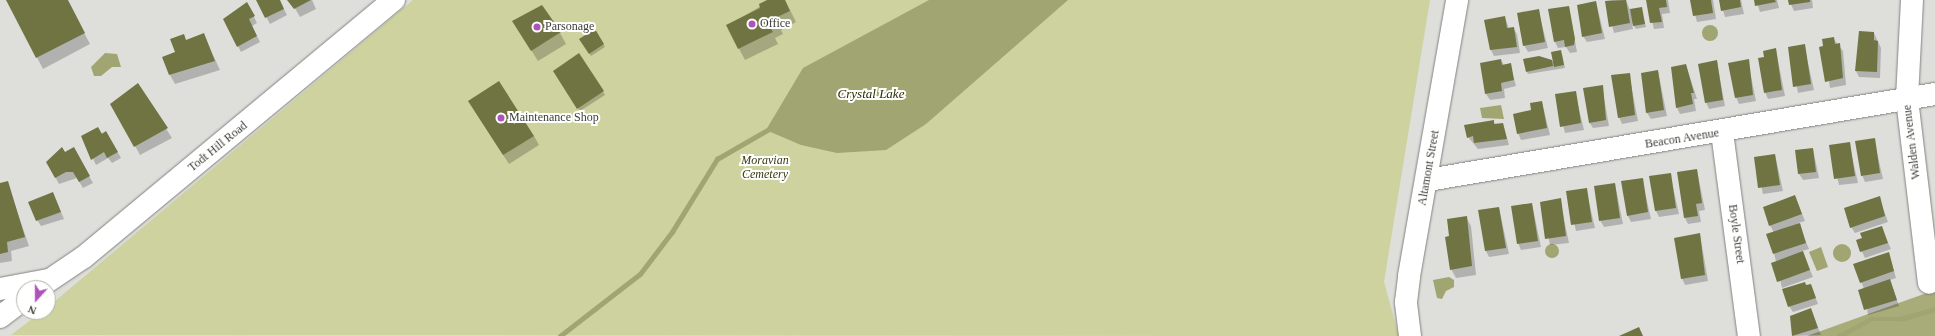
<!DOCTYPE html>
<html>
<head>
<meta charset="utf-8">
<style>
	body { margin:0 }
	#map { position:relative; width:1935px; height:336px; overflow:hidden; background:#dedfdb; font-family:"Times New Roman",serif }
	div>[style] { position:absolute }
	.green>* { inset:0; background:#cdd29e }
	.forest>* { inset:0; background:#a7ac79 }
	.water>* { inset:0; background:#a0a572 }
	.round { border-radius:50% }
	.shadow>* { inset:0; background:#0003 }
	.stream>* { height:4.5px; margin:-2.25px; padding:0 2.25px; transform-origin:2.25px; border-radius:2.25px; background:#a0a572 }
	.building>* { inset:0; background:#707443 }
	.roads { filter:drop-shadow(0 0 1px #828280) drop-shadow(0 0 1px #828280) }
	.minor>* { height:22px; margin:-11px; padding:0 11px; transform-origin:11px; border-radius:11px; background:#fff }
	.dots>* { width:11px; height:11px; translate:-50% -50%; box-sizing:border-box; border:2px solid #fffffe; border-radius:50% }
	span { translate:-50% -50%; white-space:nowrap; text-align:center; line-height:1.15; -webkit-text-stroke:4px #fffffe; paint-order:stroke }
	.poi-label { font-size:12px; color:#3d3d3b }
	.left { translate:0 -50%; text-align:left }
	.street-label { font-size:12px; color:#3d3d3b }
	.park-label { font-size:12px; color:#35380f; font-style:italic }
	.water-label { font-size:13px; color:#2a2c02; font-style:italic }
	.north { position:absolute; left:16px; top:280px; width:40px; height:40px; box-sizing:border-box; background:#fffffe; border:1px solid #b1b1b0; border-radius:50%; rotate:201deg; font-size:11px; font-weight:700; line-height:16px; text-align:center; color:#3d3d3b }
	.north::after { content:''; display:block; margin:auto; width:14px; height:18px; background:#b052bc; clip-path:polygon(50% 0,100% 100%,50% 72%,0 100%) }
</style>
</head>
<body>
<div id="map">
	<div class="green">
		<div style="clip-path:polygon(413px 0,1430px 0,1384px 282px,1399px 336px,11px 335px,41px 312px,48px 312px,48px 307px)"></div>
	</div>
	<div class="forest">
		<div style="clip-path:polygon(1935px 290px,1935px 336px,1807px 336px)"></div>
	</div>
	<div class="water">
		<div style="clip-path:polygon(929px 0,1068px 0,926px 124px,886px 150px,837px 153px,801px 145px,766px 130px,803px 68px)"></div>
		<div class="round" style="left:1702px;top:25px;width:16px;height:16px"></div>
		<div style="clip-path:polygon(105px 53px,117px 54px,121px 67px,112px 67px,101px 76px,94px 76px,91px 67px)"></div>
		<div style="clip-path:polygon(1501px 105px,1504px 119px,1482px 118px,1480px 108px)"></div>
		<div class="round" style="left:1545px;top:244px;width:14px;height:14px"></div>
		<div class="round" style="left:1833px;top:244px;width:18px;height:18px"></div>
		<div style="clip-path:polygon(1821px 247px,1828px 267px,1817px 271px,1809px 252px)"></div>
		<div style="clip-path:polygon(1449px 277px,1454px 280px,1454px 287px,1446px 291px,1442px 299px,1437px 298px,1433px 280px)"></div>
	</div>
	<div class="shadow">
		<div style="clip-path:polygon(7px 0,67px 0,90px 44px,43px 69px)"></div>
		<div style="clip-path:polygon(257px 0,279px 0,287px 15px,270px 24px)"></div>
		<div style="clip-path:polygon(290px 0,312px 0,316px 9px,300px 17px)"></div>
		<div style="clip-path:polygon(771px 0,785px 0,796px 22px,781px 30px,783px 34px,775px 38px,778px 44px,745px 60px,727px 26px)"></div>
		<div style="clip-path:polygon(1613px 0,1626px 0,1630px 10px,1641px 8px,1646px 27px,1636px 29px,1632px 23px,1633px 29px,1614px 33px,1606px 1px)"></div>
		<div style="clip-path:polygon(1647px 0,1668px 0,1670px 13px,1662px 14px,1664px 28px,1654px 29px)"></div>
		<div style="clip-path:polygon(1691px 0,1713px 0,1716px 19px,1697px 22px)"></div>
		<div style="clip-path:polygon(1720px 0,1741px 0,1744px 14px,1725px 17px)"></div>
		<div style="clip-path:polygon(1756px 0,1777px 0,1779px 8px,1760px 12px)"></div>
		<div style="clip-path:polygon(1789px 0,1812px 0,1813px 8px,1794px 11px)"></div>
		<div style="clip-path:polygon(1596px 2px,1605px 39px,1587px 42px,1583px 36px)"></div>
		<div style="clip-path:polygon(1569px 7px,1577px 52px,1570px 53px,1566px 47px,1558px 48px,1555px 42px)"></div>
		<div style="clip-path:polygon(250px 9px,257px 23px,252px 26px,260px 42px,241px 52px,238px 46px)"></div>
		<div style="clip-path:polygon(1538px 10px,1548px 48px,1528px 52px,1524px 45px)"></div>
		<div style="clip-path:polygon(1505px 17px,1509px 29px,1513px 28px,1517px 34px,1520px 53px,1494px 56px,1491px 50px)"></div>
		<div style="clip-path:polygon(595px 30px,605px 47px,591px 56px,581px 39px)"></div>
		<div style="clip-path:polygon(520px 32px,560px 33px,566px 44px,538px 61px)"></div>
		<div style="clip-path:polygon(1860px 32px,1874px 33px,1881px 48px,1880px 78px,1859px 77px,1856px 71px)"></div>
		<div style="clip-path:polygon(203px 34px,220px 70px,175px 84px,170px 75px,176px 53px,186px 41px)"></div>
		<div style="clip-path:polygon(1833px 38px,1843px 51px,1846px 85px,1830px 88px,1824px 47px)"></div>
		<div style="clip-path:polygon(1804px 45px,1814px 90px,1798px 93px,1789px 47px)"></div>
		<div style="clip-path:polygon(1776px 50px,1785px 96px,1768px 99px,1765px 92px)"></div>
		<div style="clip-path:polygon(1562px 54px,1565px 68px,1528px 74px,1527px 72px,1539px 57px,1554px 61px)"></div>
		<div style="clip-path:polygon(579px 55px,605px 95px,580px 111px,554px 71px)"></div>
		<div style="clip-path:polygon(1501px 60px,1504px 65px,1510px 64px,1516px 86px,1504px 89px,1505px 98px,1490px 100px,1486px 94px)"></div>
		<div style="clip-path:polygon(1748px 61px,1756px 101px,1739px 104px,1736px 97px)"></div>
		<div style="clip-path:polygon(1717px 62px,1725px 106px,1709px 109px,1706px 102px)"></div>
		<div style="clip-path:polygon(1686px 65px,1697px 99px,1694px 99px,1696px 111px,1680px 114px,1677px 108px)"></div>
		<div style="clip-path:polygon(1658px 71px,1667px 116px,1651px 119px,1647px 113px)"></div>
		<div style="clip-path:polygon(1629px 74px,1638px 121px,1622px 124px,1619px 117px)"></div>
		<div style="clip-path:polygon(138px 85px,172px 138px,140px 155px,112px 104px)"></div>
		<div style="clip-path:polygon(1602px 86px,1609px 126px,1593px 128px,1589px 122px)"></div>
		<div style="clip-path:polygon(1575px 92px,1584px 130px,1565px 133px,1556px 95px)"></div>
		<div style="clip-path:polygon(1542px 102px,1550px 135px,1521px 140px,1518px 133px)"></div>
		<div style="clip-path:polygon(474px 110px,534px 136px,539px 145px,509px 164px)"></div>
		<div style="clip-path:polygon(1493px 121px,1496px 125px,1503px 124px,1509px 145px,1478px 149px,1468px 137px)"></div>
		<div style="clip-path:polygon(106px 132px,121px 158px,112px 163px,108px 158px,96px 165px,83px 137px)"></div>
		<div style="clip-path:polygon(1874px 139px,1883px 179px,1865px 182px,1862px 175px)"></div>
		<div style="clip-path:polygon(1849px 143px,1858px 183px,1839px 185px,1830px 146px)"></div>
		<div style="clip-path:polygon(61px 148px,64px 153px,73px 148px,93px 183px,83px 188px,77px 178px,59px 184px,47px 162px)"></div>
		<div style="clip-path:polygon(1813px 149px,1819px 178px,1803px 180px,1799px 174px)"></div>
		<div style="clip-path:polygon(1775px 155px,1783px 191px,1763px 194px,1755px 158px)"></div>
		<div style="clip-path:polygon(1697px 170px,1705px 210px,1699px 211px,1701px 222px,1688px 224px,1685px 218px)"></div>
		<div style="clip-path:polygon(1670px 174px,1679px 214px,1659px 217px,1656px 211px)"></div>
		<div style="clip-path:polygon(1642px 179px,1651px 219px,1631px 222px,1628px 216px)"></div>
		<div style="clip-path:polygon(7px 182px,29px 246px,11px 251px,12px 261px,0 263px,0 184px)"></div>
		<div style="clip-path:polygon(1615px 184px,1623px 224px,1604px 227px,1600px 220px)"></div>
		<div style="clip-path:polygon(1586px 189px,1595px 228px,1576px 231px,1567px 192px)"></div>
		<div style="clip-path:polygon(1795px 196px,1805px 221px,1798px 223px,1809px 249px,1802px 251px,1813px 277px,1782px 288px,1774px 253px,1774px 233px,1770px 225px)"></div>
		<div style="clip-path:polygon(1879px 197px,1888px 222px,1855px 233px,1851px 227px)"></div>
		<div style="clip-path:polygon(56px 200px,64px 219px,41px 226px,37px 220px)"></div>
		<div style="clip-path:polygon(1560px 200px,1569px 243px,1550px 245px,1541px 202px)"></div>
		<div style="clip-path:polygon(1532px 204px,1541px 247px,1521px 250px,1518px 243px)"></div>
		<div style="clip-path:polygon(1499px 208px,1509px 254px,1489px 257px,1486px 251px)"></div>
		<div style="clip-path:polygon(1466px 217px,1471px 226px,1476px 275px,1456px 278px,1451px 269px)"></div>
		<div style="clip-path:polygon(1881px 227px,1891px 249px,1865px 258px,1857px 241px)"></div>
		<div style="clip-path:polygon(1700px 234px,1708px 281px,1685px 285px,1682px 278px)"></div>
		<div style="clip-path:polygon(1889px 253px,1896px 278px,1890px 280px,1899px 306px,1868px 315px,1864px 289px,1855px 265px)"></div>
		<div style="clip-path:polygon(1811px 285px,1818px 304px,1793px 312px,1789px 306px)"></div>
		<div style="clip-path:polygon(1811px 309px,1821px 335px,1793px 336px)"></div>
	</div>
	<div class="stream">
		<div style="left:560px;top:336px;width:101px;rotate:-37.8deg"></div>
		<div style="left:640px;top:274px;width:53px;rotate:-52.7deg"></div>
		<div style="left:672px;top:232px;width:86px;rotate:-58.3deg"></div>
		<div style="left:717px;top:159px;width:62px;rotate:-29.9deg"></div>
		<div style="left:1839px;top:336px;width:36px;rotate:-28deg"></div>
		<div style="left:1871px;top:319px;width:29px"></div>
		<div style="left:1900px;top:319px;width:36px;rotate:-16deg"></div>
	</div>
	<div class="building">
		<div style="clip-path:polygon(6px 0,68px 0,85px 33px,36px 58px)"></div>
		<div style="clip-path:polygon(256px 0,280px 0,284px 9px,265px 18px)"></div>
		<div style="clip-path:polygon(287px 0,311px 0,294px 9px)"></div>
		<div style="clip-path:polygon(767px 0,785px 0,790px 11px,775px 18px,777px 22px,769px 26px,773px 32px,738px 49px,726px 25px,760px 8px,759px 4px)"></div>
		<div style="clip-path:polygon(1626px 0,1630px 23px,1609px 27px,1605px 1px)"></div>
		<div style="clip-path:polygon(1646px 0,1666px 0,1667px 7px,1659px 8px,1662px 22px,1650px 23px)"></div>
		<div style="clip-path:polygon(1690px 0,1711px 0,1713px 13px,1693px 16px)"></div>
		<div style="clip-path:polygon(1719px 0,1740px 0,1741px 7px,1721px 11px)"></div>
		<div style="clip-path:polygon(1754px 0,1775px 0,1776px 2px,1755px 6px)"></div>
		<div style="clip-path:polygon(1788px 0,1810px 0,1810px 2px,1789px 5px)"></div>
		<div style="clip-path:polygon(1596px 1px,1602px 33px,1582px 37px,1577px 5px)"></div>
		<div style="clip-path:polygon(247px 2px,255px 16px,249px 19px,257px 36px,237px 47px,223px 19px)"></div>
		<div style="clip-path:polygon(542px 5px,561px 32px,531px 51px,512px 21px)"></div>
		<div style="clip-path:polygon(1569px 6px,1575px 39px,1574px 45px,1565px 47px,1564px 40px,1554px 42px,1548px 9px)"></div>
		<div style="clip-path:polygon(1642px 7px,1645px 24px,1633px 26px,1630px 9px)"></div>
		<div style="clip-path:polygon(1539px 9px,1545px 42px,1523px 46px,1517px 13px)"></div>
		<div style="clip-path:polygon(1505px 16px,1507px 28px,1514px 27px,1517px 47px,1490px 50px,1484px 20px)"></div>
		<div style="clip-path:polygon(595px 29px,604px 44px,589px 54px,579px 39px)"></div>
		<div style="clip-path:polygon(1859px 31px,1874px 32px,1874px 40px,1878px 41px,1877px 72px,1855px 71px)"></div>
		<div style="clip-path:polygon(204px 33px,215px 61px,169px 75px,162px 57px,175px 52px,170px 39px,184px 34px,186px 40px)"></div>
		<div style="clip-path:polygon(1834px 37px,1835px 44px,1840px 43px,1843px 78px,1825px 82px,1819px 47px,1823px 46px,1822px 39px)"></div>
		<div style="clip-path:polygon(1805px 44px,1811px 84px,1793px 87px,1788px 47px)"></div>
		<div style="clip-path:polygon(1776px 48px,1782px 90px,1764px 93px,1758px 58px,1764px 57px,1763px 51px)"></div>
		<div style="clip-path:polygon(1561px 50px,1564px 65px,1554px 67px,1551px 52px)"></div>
		<div style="clip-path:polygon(579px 53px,604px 91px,577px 109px,553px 71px)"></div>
		<div style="clip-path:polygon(1539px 56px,1552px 60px,1553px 66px,1526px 72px,1523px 59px)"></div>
		<div style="clip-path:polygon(1501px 59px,1502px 65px,1511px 63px,1514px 80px,1501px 83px,1502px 91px,1485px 94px,1480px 63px)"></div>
		<div style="clip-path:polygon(1749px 59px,1753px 95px,1735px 98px,1728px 63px)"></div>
		<div style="clip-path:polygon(1717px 60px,1723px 100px,1705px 103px,1698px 64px)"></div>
		<div style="clip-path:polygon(1686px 64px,1694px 93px,1691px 93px,1693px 104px,1676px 108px,1671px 67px)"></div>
		<div style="clip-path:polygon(1658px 70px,1664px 110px,1646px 113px,1641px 73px)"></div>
		<div style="clip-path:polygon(1630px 73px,1635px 115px,1618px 118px,1611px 75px)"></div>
		<div style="clip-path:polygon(499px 81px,534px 136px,503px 155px,468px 101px)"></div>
		<div style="clip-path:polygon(138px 83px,168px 128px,134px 147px,110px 104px)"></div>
		<div style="clip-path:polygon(1603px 85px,1606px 120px,1589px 123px,1583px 88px)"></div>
		<div style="clip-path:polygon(1576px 91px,1581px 123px,1560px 127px,1555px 94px)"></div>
		<div style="clip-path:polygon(1542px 101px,1547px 128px,1517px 134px,1513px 114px,1531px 110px,1530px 103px)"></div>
		<div style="clip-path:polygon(1494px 120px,1494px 124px,1503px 123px,1507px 139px,1474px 143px,1473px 136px,1467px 138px,1464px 125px)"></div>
		<div style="clip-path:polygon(98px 127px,102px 134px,106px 131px,118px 152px,107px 158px,104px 152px,91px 160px,81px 136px)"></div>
		<div style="clip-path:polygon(1875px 138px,1880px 173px,1861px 176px,1855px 141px)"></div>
		<div style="clip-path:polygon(1850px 142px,1855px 176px,1834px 179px,1829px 145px)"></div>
		<div style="clip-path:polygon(62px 147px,65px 152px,74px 147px,90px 176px,79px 182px,73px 172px,66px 172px,55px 178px,46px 162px)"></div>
		<div style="clip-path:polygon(1813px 148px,1816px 172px,1798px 174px,1795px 150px)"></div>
		<div style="clip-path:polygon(1775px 154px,1780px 185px,1758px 188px,1754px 157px)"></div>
		<div style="clip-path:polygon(1697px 169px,1702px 203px,1696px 204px,1698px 216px,1684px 218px,1677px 172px)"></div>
		<div style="clip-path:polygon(1671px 173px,1676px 208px,1655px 211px,1649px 176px)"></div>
		<div style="clip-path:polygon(1643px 178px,1648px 212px,1627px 216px,1621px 181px)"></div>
		<div style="clip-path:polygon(8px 181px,25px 237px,7px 242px,8px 252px,0 254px,0 183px)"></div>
		<div style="clip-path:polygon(1615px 183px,1620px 218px,1599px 221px,1594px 186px)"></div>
		<div style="clip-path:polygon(1587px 188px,1592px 222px,1571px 225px,1566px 191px)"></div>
		<div style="clip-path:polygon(53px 192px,61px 212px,36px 221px,28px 202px)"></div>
		<div style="clip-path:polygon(1795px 195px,1802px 214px,1769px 226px,1763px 207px)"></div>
		<div style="clip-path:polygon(1880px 196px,1885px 216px,1850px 228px,1844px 208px)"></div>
		<div style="clip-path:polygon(1561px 198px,1566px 236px,1545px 239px,1540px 202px)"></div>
		<div style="clip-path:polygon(1532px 203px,1538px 241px,1517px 244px,1511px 206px)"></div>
		<div style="clip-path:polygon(1499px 207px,1506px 248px,1485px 251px,1478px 210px)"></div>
		<div style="clip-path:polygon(1467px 216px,1472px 266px,1450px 270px,1445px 237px,1449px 236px,1447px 219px)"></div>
		<div style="clip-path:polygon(1800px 223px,1806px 243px,1773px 254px,1766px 234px)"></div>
		<div style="clip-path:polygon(1882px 226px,1888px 243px,1860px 252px,1856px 240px,1862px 238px,1860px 233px)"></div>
		<div style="clip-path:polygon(1700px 233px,1705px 275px,1681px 279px,1674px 238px)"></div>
		<div style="clip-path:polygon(1803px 251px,1810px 270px,1777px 282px,1771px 263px)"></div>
		<div style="clip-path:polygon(1889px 252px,1894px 271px,1860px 283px,1853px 264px)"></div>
		<div style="clip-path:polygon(1890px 279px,1897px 300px,1864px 310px,1858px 290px)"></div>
		<div style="clip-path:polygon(1805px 282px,1806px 285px,1811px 284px,1816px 298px,1788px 307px,1782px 289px)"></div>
		<div style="clip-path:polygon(1811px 308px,1818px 328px,1792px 336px,1790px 316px)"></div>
		<div style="clip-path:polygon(1639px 327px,1643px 336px,1619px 336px)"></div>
	</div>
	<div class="roads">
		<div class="minor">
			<div style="left:1912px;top:0;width:99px;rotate:92.9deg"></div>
			<div style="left:1907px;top:99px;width:185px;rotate:83.2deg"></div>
			<div style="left:1722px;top:132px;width:206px;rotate:82.5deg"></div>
			<div style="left:1428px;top:180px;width:514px;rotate:-9.63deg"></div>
			<div style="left:38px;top:288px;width:55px;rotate:-34deg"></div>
			<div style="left:84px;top:257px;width:403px;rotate:-39.7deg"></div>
			<div style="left:0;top:289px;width:49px;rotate:-10.6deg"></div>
			<div style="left:0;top:317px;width:30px;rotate:-37deg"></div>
			<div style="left:1410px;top:336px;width:34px;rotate:-97deg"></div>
			<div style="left:1406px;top:302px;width:26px;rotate:-83deg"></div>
			<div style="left:1409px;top:276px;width:280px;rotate:-80.1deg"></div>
		</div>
	</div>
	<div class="dots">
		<div style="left:752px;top:24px;background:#b052bc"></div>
		<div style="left:537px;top:27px;background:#b052bc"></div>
		<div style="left:501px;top:118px;background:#b052bc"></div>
	</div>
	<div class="poi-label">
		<span class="left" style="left:760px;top:24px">Office</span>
		<span class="left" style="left:545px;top:27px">Parsonage</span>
		<span class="left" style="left:509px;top:118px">Maintenance Shop</span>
	</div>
	<div class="street-label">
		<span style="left:1682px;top:139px;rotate:-9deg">Beacon Avenue</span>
		<span style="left:1912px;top:142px;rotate:-97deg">Walden Avenue</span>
		<span style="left:218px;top:147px;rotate:-39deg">Todt Hill Road</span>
		<span style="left:1429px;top:168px;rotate:-80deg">Altamont Street</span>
		<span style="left:1736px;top:234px;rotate:82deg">Boyle Street</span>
	</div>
	<div class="park-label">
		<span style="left:765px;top:168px">Moravian<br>Cemetery</span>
	</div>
	<div class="water-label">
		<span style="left:871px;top:94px">Crystal Lake</span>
	</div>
	<div class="north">N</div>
</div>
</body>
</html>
